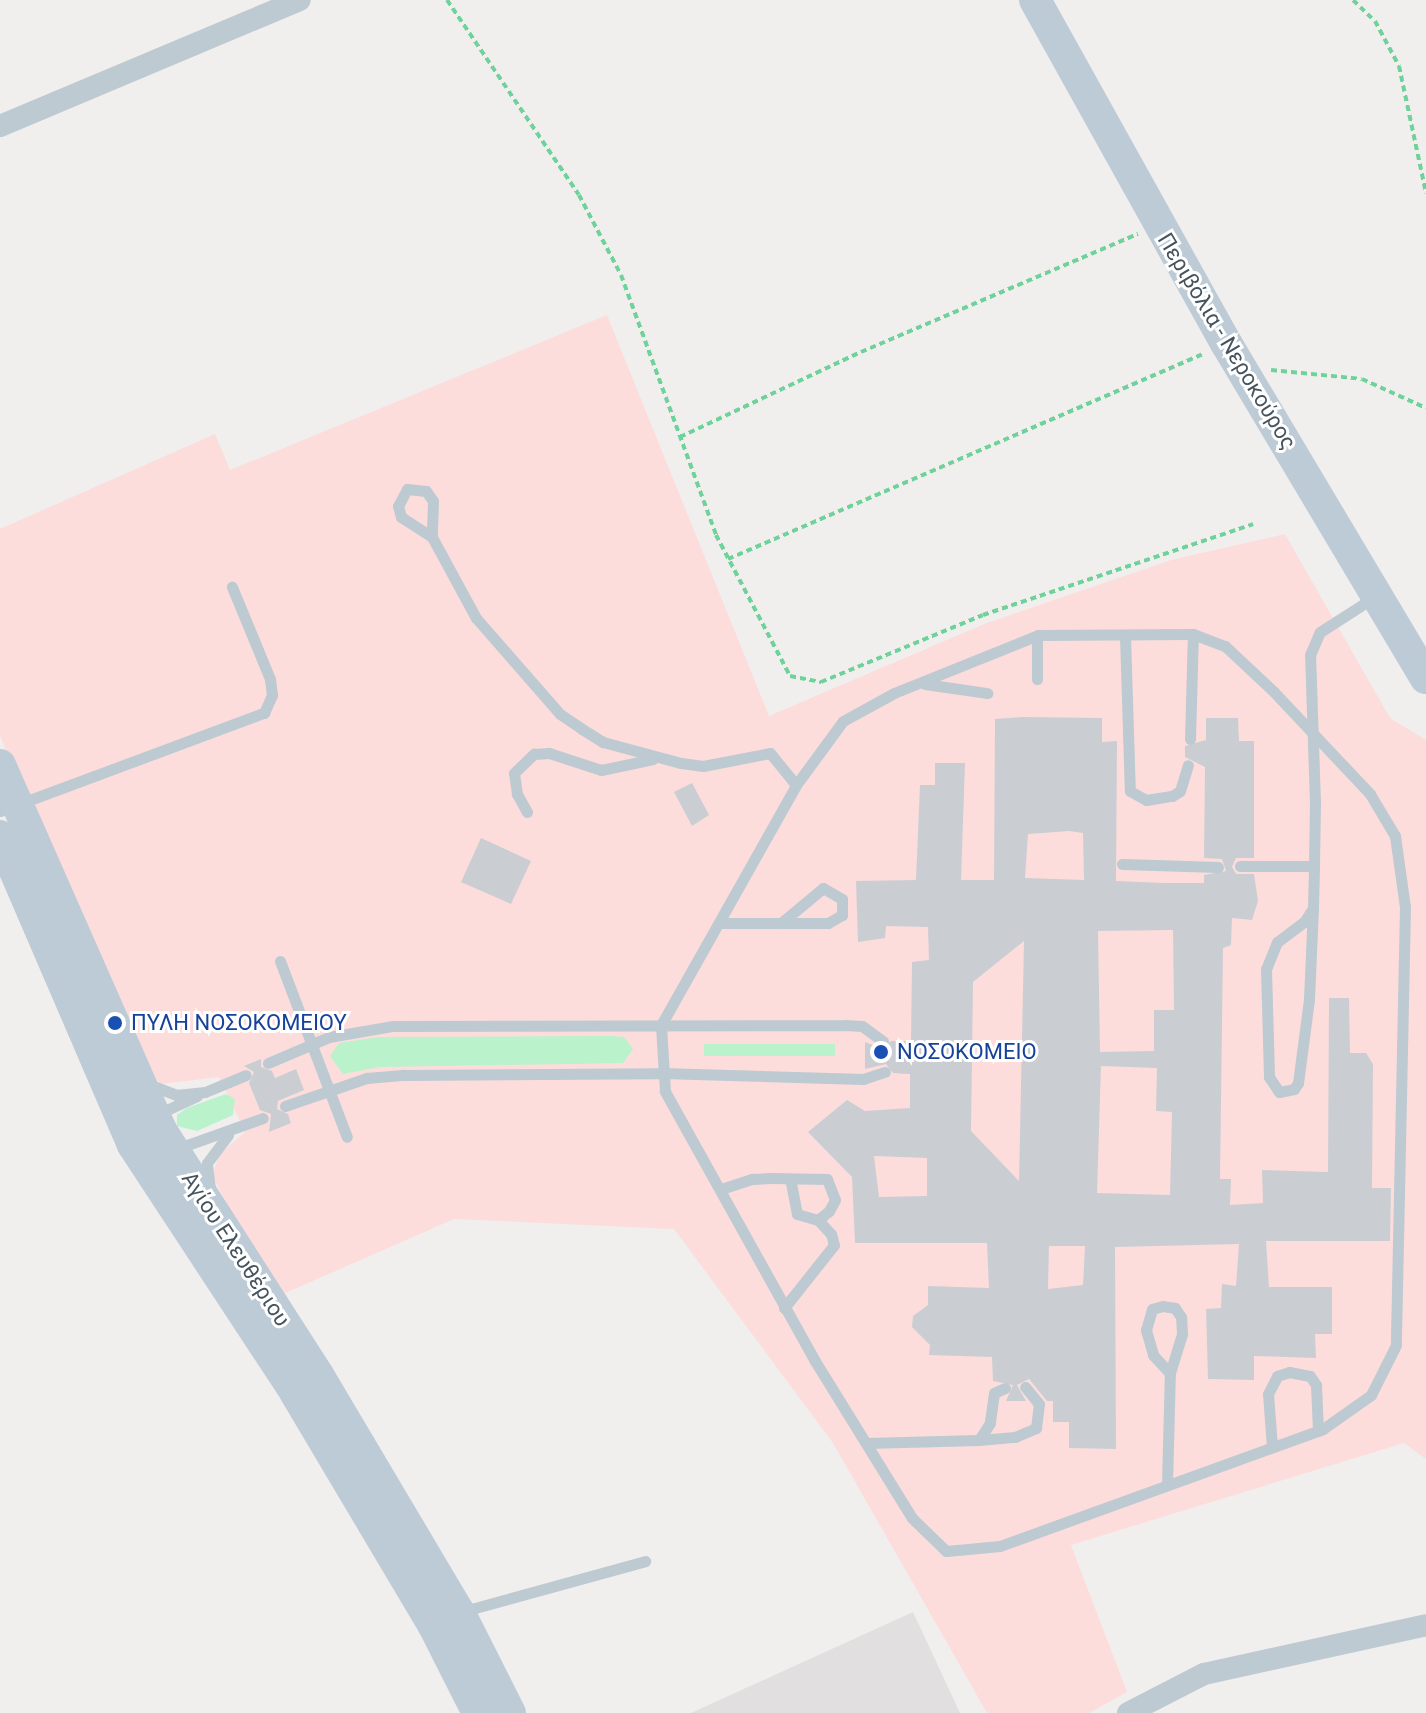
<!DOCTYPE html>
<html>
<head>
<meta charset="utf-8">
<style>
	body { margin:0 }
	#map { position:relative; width:1426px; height:1713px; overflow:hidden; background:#f1eeee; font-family:Roboto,sans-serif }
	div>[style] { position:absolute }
	.education>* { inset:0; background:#e2dfe0 }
	.medical>* { inset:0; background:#fcdddc }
	.green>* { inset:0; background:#b9f2cb }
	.building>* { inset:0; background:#caced3 }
	.path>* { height:4px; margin-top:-2px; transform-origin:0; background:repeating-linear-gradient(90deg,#6fd29a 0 6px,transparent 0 10px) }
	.lane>* { height:11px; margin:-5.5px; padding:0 5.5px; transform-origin:5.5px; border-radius:5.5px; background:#bdcad1 }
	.street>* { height:22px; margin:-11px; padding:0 11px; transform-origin:11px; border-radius:11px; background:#bdcad1 }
	.secondary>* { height:32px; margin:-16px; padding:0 16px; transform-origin:16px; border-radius:16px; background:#bdcbd6 }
	.dots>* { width:22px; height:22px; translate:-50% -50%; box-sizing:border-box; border:4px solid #fff; border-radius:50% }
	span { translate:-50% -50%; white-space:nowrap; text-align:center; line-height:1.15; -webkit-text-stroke:6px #fff; paint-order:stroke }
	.street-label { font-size:22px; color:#45535d }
	.transit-label { font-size:22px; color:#164399 }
	.left { translate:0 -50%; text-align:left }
</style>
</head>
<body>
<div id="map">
	<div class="education">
		<div style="clip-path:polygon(913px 1612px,960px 1713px,691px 1713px)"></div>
	</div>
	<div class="medical">
		<div style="clip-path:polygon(607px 315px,769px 716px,984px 624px,1171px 560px,1285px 534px,1390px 718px,1426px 740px,1426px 1459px,1404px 1443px,1071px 1545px,1127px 1692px,1089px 1713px,987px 1713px,833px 1443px,674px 1229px,454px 1219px,274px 1298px,212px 1175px,220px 1154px,245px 1132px,219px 1077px,161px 1084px,142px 1067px,0 736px,0 529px,215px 434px,230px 470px)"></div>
	</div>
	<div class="green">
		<div style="clip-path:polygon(612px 1036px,624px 1037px,633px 1049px,623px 1063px,379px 1067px,343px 1074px,330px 1056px,339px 1043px,379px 1037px)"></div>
		<div style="clip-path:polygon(704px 1044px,835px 1044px,835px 1056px,704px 1056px)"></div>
		<div style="clip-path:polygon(226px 1094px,235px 1099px,233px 1115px,197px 1131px,177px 1126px,177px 1115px,187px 1108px)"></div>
	</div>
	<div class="building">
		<div style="clip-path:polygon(evenodd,1022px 717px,1102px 718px,1102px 742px,1117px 741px,1116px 881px,1164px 883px,1204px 883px,1204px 875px,1226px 871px,1222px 859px,1204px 858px,1205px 767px,1185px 757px,1185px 746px,1206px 740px,1206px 718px,1238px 718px,1239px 741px,1254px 741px,1254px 858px,1236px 858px,1232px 867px,1236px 874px,1254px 874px,1258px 901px,1252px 920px,1232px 918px,1231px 945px,1223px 948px,1220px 1179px,1231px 1179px,1230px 1205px,1263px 1203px,1262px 1170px,1328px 1172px,1329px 998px,1349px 998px,1350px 1053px,1366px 1053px,1373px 1064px,1372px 1188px,1391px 1188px,1390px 1241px,1266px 1241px,1269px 1287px,1332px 1287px,1332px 1334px,1315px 1334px,1316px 1358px,1254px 1356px,1254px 1380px,1208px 1379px,1206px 1309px,1221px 1308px,1222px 1284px,1236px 1286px,1239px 1244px,1115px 1247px,1116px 1449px,1069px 1448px,1069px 1422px,1053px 1422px,1053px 1401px,1047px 1401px,1029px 1379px,1017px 1385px,1026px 1401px,1006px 1401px,1013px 1385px,993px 1381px,992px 1357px,929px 1355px,930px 1345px,912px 1327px,913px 1316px,928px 1305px,928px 1286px,989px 1288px,987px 1243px,855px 1243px,852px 1177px,808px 1132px,847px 1100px,865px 1111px,910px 1108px,910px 1074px,893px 1073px,886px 1064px,865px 1069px,865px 1042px,883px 1049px,891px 1041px,911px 1041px,912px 962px,929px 960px,928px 927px,886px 926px,885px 938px,858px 942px,856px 881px,916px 880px,920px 785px,935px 785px,935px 763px,965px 763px,961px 880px,994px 880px,995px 719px,1022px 717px,1069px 831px,1083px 833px,1084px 880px,1025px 878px,1028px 834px,1069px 831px,1022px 717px,1173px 930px,1174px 1010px,1154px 1010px,1154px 1051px,1100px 1052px,1098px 931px,1173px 930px,1022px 717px,1024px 941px,1019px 1181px,971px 1131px,973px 982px,1024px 941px,1022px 717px,1101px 1066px,1157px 1068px,1156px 1111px,1172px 1112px,1170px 1195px,1097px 1193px,1101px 1066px,1022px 717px,874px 1156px,927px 1158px,927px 1196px,879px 1197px,874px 1156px,1022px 717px,1049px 1246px,1085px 1246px,1083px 1285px,1048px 1289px,1049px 1246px)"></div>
		<div style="clip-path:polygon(692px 783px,709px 815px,692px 826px,674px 792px)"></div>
		<div style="clip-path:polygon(481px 838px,531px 861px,511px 904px,461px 882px)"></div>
		<div style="clip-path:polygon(261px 1059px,261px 1067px,272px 1071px,275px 1078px,296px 1069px,304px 1090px,278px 1101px,277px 1109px,288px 1114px,291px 1123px,269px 1132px,271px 1114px,260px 1110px,249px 1083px,254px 1072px,244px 1066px)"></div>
	</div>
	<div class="path">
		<div style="left:447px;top:0;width:235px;rotate:55.9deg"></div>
		<div style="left:579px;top:195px;width:90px;rotate:62.3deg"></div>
		<div style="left:621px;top:275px;width:277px;rotate:69.9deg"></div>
		<div style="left:716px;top:535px;width:159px;rotate:62.3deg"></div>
		<div style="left:790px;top:676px;width:32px;rotate:11deg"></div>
		<div style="left:821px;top:682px;width:175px;rotate:-22.5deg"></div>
		<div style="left:983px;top:615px;width:285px;rotate:-18.6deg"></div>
		<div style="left:1353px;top:0;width:30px;rotate:44deg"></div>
		<div style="left:1375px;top:21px;width:51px;rotate:61.9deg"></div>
		<div style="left:1399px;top:66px;width:130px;rotate:78deg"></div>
		<div style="left:1271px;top:370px;width:91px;rotate:5.6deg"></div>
		<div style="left:1362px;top:379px;width:70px;rotate:24.4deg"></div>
		<div style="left:680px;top:437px;width:200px;rotate:-25.2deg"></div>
		<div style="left:861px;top:352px;width:301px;rotate:-23.1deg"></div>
		<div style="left:728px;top:559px;width:517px;rotate:-23.34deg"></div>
	</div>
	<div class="lane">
		<div style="left:432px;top:537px;width:37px;rotate:-147deg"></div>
		<div style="left:401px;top:517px;width:11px;rotate:-105deg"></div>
		<div style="left:398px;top:506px;width:19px;rotate:-62deg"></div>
		<div style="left:407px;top:489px;width:19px;rotate:6deg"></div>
		<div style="left:426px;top:491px;width:12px;rotate:55deg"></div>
		<div style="left:433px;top:501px;width:36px;rotate:92deg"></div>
		<div style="left:432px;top:537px;width:92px;rotate:61.5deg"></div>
		<div style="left:476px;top:618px;width:128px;rotate:48.8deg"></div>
		<div style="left:560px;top:714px;width:27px;rotate:34deg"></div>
		<div style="left:582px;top:729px;width:25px;rotate:32deg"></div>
		<div style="left:603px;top:742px;width:81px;rotate:15.1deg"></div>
		<div style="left:681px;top:763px;width:22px;rotate:8deg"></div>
		<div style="left:703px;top:766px;width:68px;rotate:-11deg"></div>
		<div style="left:770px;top:753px;width:41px;rotate:50.9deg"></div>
		<div style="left:1193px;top:634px;width:34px;rotate:21deg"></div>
		<div style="left:1225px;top:646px;width:67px;rotate:43.2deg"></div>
		<div style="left:1274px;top:692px;width:140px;rotate:46.7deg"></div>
		<div style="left:1370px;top:794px;width:49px;rotate:59.2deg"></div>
		<div style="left:1395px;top:836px;width:72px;rotate:82deg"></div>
		<div style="left:1405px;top:907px;width:438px;rotate:91.2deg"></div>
		<div style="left:1396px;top:1345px;width:56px;rotate:116.6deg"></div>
		<div style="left:1371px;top:1395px;width:59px;rotate:144.7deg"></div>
		<div style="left:1323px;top:1429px;width:344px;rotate:160.1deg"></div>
		<div style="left:1000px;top:1546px;width:54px;rotate:174.7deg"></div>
		<div style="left:946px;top:1551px;width:47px;rotate:-135.9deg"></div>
		<div style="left:912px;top:1518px;width:185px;rotate:-121.7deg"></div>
		<div style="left:815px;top:1361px;width:309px;rotate:-119.1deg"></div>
		<div style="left:665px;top:1091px;width:66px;rotate:-93.5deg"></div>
		<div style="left:661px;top:1025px;width:275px;rotate:-60.6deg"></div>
		<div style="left:796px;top:785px;width:79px;rotate:-53.7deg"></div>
		<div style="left:843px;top:721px;width:58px;rotate:-28.8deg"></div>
		<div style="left:894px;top:693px;width:155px;rotate:-21.9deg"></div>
		<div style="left:1038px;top:635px;width:155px;rotate:-0.4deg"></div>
		<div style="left:1125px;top:636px;width:155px;rotate:88.2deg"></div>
		<div style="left:1130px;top:791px;width:18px;rotate:29deg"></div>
		<div style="left:1146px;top:800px;width:26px;rotate:-9deg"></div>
		<div style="left:1172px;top:796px;width:9px;rotate:-32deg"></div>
		<div style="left:1180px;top:791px;width:27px;rotate:-73deg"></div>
		<div style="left:1037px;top:679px;width:43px;rotate:-90deg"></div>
		<div style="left:925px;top:684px;width:63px;rotate:8.3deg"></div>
		<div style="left:1190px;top:739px;width:105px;rotate:-88.4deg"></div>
		<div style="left:0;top:811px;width:282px;rotate:-20.4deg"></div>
		<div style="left:264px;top:713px;width:20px;rotate:-66deg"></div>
		<div style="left:272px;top:695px;width:16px;rotate:-97deg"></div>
		<div style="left:270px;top:679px;width:100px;rotate:-112.4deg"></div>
		<div style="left:527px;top:812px;width:21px;rotate:-119deg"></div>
		<div style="left:517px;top:794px;width:21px;rotate:-98deg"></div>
		<div style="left:514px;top:773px;width:28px;rotate:-44deg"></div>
		<div style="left:534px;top:754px;width:15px;rotate:-4deg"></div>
		<div style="left:549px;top:753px;width:55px;rotate:18.1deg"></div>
		<div style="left:601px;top:770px;width:53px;rotate:-11.9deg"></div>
		<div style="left:1122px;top:864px;width:96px;rotate:1.8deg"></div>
		<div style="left:1240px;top:866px;width:74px"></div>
		<div style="left:1313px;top:908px;width:15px;rotate:122deg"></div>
		<div style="left:1305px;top:921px;width:35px;rotate:143deg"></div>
		<div style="left:1277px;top:942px;width:29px;rotate:112deg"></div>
		<div style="left:1266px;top:969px;width:108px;rotate:88.4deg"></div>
		<div style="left:1269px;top:1077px;width:18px;rotate:56deg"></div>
		<div style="left:1279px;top:1092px;width:15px;rotate:-11deg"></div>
		<div style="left:1294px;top:1089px;width:7px;rotate:-56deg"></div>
		<div style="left:1298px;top:1083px;width:85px;rotate:-82.5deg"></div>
		<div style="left:1309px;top:999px;width:91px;rotate:-87.5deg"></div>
		<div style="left:1313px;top:908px;width:42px;rotate:-88.6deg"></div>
		<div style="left:1314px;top:866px;width:63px;rotate:-89.1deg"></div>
		<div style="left:1315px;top:803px;width:148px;rotate:-91.9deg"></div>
		<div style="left:1310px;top:655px;width:25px;rotate:-67deg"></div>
		<div style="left:1320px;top:632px;width:63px;rotate:-32.7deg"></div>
		<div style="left:720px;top:923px;width:108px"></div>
		<div style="left:828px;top:923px;width:16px;rotate:-30deg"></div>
		<div style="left:842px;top:915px;width:16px;rotate:-90deg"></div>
		<div style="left:842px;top:899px;width:22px;rotate:-150deg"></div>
		<div style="left:823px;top:888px;width:55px;rotate:140.2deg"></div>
		<div style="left:280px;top:961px;width:188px;rotate:69.2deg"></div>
		<div style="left:268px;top:1063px;width:66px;rotate:-23.1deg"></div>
		<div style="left:329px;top:1037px;width:65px;rotate:-9.8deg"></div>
		<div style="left:393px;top:1026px;width:452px;rotate:-0.1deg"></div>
		<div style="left:845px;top:1025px;width:17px;rotate:3deg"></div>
		<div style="left:862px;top:1026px;width:26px;rotate:36deg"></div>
		<div style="left:148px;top:1084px;width:30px;rotate:21deg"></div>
		<div style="left:176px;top:1095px;width:29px;rotate:-6deg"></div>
		<div style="left:205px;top:1092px;width:44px;rotate:-22.5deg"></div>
		<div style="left:285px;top:1106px;width:87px;rotate:-18.9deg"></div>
		<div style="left:367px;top:1078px;width:38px;rotate:-5deg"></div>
		<div style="left:405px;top:1075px;width:256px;rotate:-0.4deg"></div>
		<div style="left:661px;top:1073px;width:202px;rotate:1.7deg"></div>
		<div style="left:863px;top:1079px;width:23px;rotate:-18deg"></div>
		<div style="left:158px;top:1114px;width:43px;rotate:-24.8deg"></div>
		<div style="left:176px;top:1149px;width:92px;rotate:-19.6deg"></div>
		<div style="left:210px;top:1189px;width:26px;rotate:-97deg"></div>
		<div style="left:207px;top:1163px;width:35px;rotate:-53deg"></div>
		<div style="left:721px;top:1189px;width:33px;rotate:-18deg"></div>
		<div style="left:752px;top:1179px;width:18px;rotate:-3deg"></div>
		<div style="left:770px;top:1178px;width:57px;rotate:1deg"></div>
		<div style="left:827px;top:1179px;width:22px;rotate:69deg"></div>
		<div style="left:835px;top:1200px;width:13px;rotate:119deg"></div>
		<div style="left:829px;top:1211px;width:14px;rotate:141deg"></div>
		<div style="left:818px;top:1220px;width:22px;rotate:-164deg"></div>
		<div style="left:797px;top:1214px;width:36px;rotate:-101deg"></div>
		<div style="left:784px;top:1308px;width:80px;rotate:-51.6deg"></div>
		<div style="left:834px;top:1245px;width:11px;rotate:-105deg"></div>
		<div style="left:831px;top:1234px;width:19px;rotate:-133deg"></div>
		<div style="left:1005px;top:1388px;width:12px;rotate:156deg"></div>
		<div style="left:994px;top:1393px;width:30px;rotate:98deg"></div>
		<div style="left:990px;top:1423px;width:20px;rotate:123deg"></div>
		<div style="left:979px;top:1440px;width:36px;rotate:-5deg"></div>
		<div style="left:1015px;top:1437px;width:23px;rotate:-23deg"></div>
		<div style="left:1036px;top:1428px;width:24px;rotate:-83deg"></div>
		<div style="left:1039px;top:1404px;width:22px;rotate:-129deg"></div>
		<div style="left:866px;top:1443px;width:113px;rotate:-1.5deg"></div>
		<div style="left:1272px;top:1447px;width:53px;rotate:-94.3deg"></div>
		<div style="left:1268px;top:1394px;width:20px;rotate:-63deg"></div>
		<div style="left:1277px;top:1376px;width:13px;rotate:-18deg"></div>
		<div style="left:1289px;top:1372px;width:21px;rotate:11deg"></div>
		<div style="left:1310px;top:1376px;width:11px;rotate:56deg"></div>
		<div style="left:1316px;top:1385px;width:46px;rotate:87.5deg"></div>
		<div style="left:1167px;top:1484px;width:111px;rotate:-88.5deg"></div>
		<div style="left:1170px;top:1373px;width:41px;rotate:-72.9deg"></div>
		<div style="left:1182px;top:1334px;width:17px;rotate:-93deg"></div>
		<div style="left:1181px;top:1317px;width:11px;rotate:-124deg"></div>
		<div style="left:1175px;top:1308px;width:12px;rotate:-171deg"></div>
		<div style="left:1163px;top:1306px;width:11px;rotate:165deg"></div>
		<div style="left:1152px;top:1309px;width:22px;rotate:106deg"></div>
		<div style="left:1146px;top:1330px;width:26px;rotate:74deg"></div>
		<div style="left:1153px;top:1355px;width:25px;rotate:47deg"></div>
		<div style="left:464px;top:1611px;width:188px;rotate:-15.4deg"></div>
	</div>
	<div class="street">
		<div style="left:0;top:126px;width:325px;rotate:-22.8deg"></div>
		<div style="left:1128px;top:1713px;width:85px;rotate:-27.2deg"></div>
		<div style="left:1204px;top:1674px;width:227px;rotate:-12.4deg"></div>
	</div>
	<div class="secondary">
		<div style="left:1035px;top:0;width:393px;rotate:60.9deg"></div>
		<div style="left:1226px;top:343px;width:390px;rotate:59.2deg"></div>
		<div style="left:0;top:765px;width:401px;rotate:66.2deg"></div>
		<div style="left:162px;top:1132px;width:289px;rotate:57.3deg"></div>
		<div style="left:318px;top:1375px;width:276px;rotate:59.3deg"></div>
		<div style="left:459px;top:1612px;width:113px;rotate:63.2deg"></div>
		<div style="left:0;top:836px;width:336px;rotate:66.7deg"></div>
		<div style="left:133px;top:1145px;width:295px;rotate:56.7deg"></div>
		<div style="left:295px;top:1392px;width:272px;rotate:59.3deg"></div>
		<div style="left:434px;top:1626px;width:97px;rotate:63.2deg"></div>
	</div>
	<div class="dots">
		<div style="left:115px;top:1023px;background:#1a4fb4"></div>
		<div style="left:881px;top:1052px;background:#1a4fb4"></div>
	</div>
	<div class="street-label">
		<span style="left:1227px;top:341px;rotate:59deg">Περιβόλια - Νεροκούρος</span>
		<span style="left:236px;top:1249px;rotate:57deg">Αγίου Ελευθέριου</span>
	</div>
	<div class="transit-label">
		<span class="left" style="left:131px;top:1023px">ΠΥΛΗ ΝΟΣΟΚΟΜΕΙΟΥ</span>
		<span class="left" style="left:897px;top:1052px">ΝΟΣΟΚΟΜΕΙΟ</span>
	</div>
</div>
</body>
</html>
